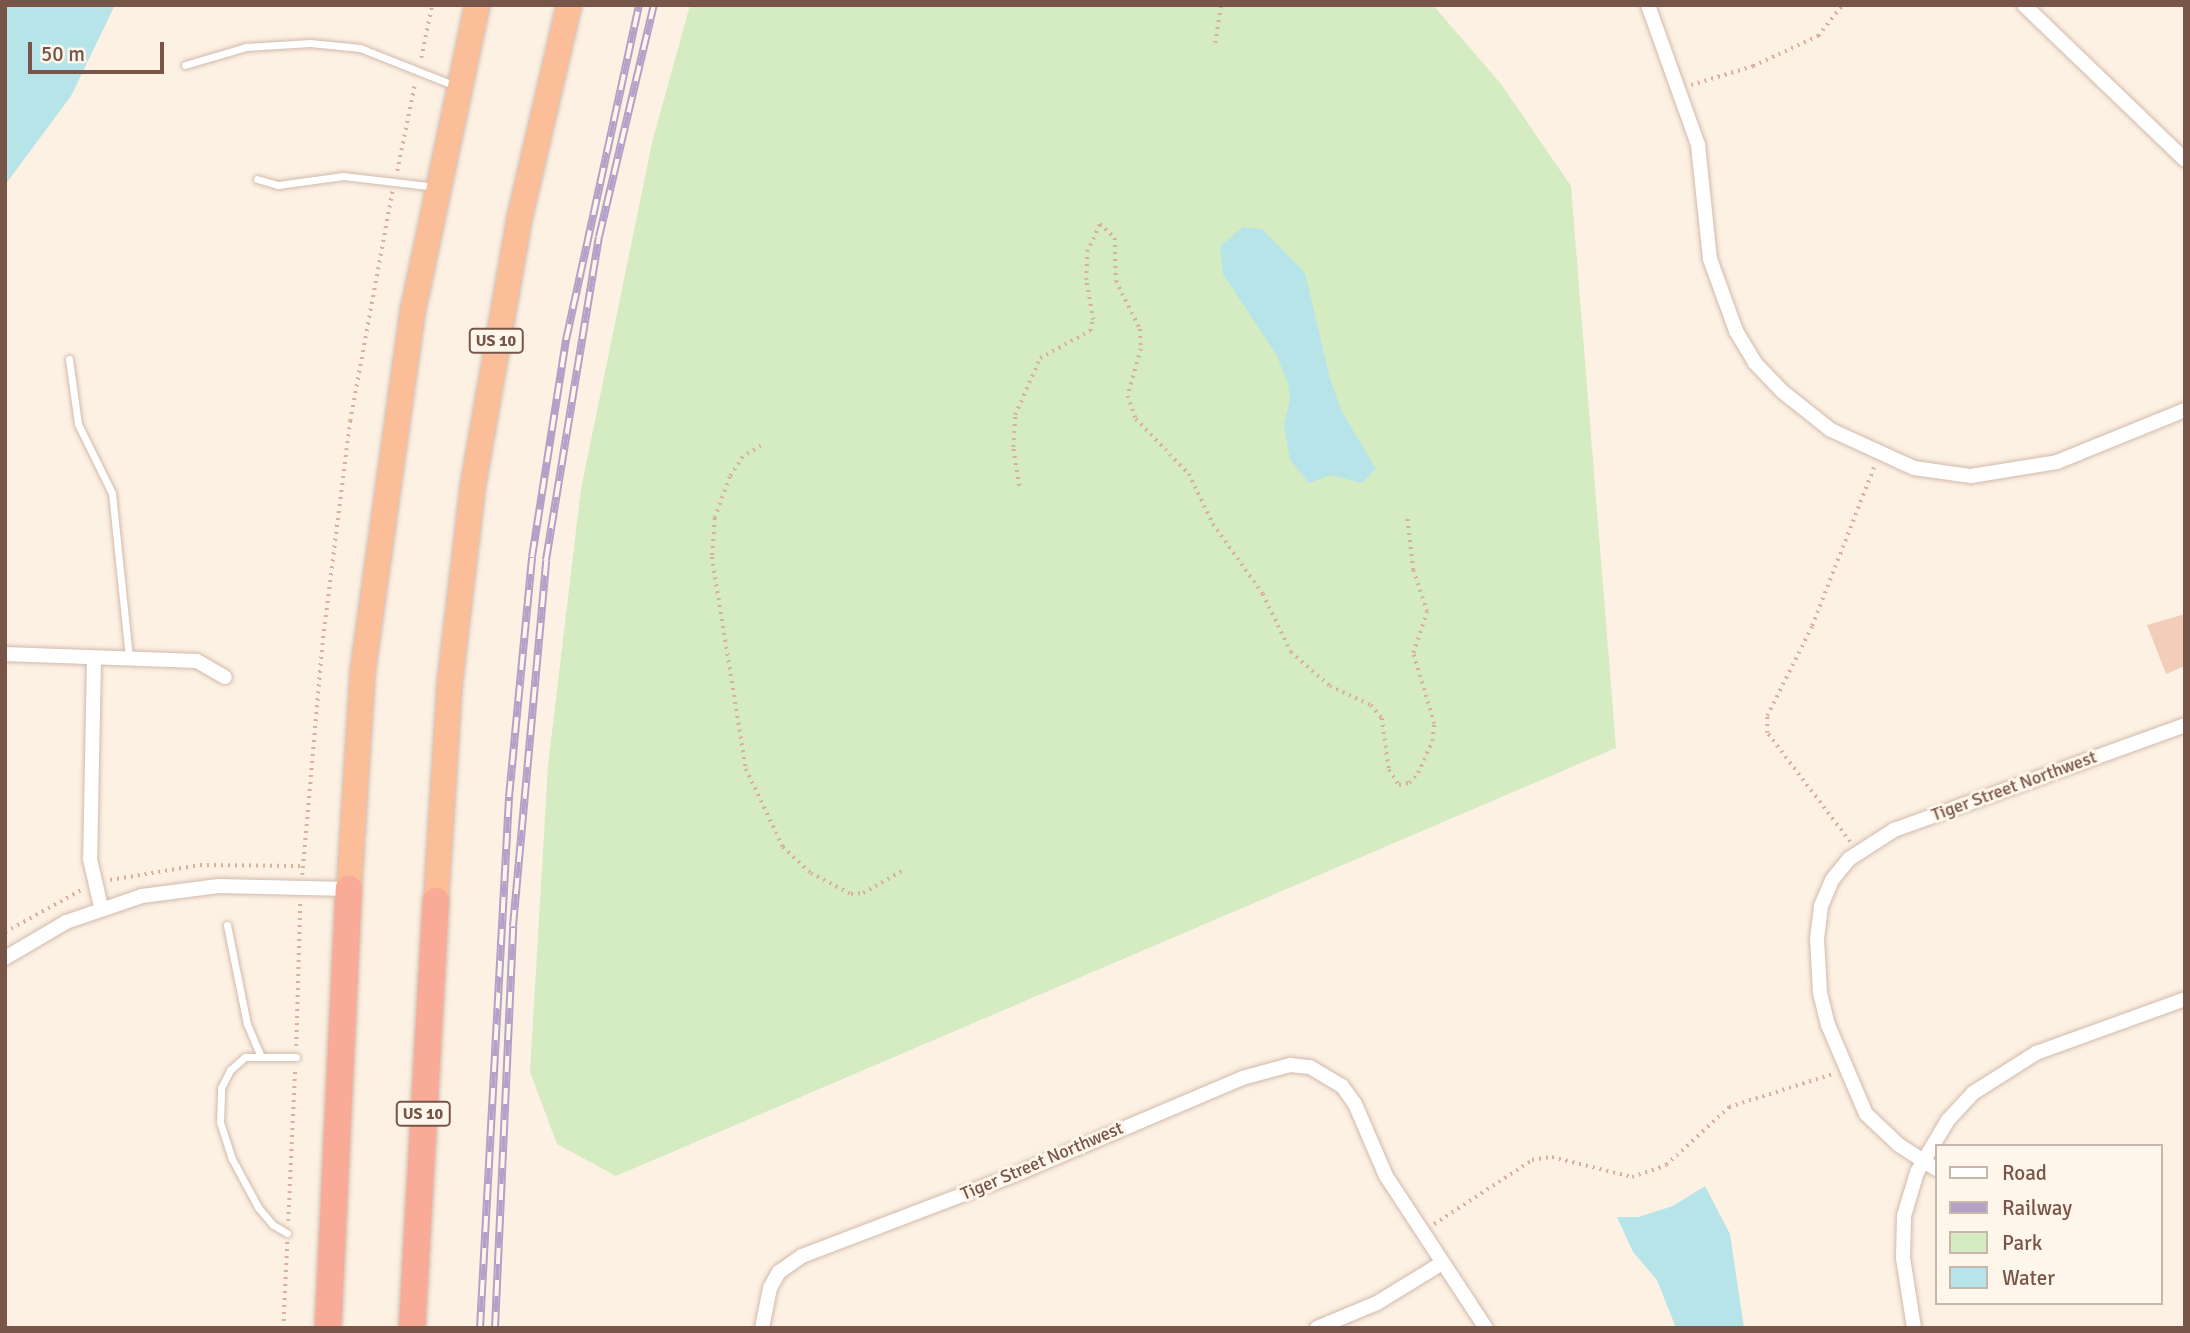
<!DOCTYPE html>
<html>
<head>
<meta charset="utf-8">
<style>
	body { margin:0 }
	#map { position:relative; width:2190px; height:1333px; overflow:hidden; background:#fdf1e3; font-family:Signika,sans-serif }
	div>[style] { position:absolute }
	.green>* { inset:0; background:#d5ebc1 }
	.water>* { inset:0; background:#b7e4e8 }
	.building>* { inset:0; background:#f4cdba }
	.path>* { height:3.5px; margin-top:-1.75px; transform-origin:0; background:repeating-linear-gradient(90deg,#d9b09d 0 2px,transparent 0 7px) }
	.roads { filter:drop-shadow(0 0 2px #d1baac) drop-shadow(0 0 2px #d1baac) }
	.service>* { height:7px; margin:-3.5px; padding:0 3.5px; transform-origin:3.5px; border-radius:3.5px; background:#fff }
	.minor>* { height:14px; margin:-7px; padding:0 7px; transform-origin:7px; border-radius:7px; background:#fff }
	.trunk>* { height:24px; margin:-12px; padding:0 12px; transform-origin:12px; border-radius:12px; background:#fcbe98 }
	.motorway>* { height:26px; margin:-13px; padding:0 13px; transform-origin:13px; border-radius:13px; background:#faab98 }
	.rail>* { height:8px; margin-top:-4px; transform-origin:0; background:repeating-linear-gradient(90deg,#fff6eb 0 16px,#b3a1c7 0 32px); box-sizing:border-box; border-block:2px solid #b3a1c7 }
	span { translate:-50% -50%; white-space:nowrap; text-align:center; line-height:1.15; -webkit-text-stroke:6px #fff6eb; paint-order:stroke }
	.shield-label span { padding:2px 5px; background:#fff6eb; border:2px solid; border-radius:5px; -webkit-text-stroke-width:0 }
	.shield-label { font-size:16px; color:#775548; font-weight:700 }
	.street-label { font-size:18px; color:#775548 }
	.frame { position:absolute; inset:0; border:7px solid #775548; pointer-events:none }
	.legend { position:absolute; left:1935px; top:1144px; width:228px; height:161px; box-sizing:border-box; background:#fff6eb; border:2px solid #c9b6aa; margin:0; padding:9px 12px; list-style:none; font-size:21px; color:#775548 }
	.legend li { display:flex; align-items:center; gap:14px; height:35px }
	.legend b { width:35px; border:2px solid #c9b6aa }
	.scale { position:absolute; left:28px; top:42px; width:136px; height:32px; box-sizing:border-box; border:4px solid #775548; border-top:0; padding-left:9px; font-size:21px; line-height:24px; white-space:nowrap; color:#775548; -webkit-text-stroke:5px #fff6eb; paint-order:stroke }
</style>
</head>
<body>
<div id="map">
	<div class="green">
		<div style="clip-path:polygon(690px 5px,1433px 5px,1501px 84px,1571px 186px,1616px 748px,616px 1176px,557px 1144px,530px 1072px,548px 766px,581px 489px,652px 143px)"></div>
	</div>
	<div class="water">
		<div style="clip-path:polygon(5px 5px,115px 5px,71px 96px,5px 185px)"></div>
		<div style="clip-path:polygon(1243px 227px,1262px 229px,1305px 273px,1330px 379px,1341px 410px,1376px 469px,1362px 483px,1330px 475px,1309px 483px,1290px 460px,1284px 425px,1290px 400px,1288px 383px,1276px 354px,1223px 274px,1220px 246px)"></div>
		<div style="clip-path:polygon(1705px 1186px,1730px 1234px,1744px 1328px,1676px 1328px,1657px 1280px,1633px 1252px,1617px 1217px,1638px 1217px,1673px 1206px)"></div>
	</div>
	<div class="building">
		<div style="clip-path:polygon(2185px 614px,2185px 666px,2166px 674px,2147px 625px)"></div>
	</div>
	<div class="path">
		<div style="left:1215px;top:43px;width:38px;rotate:-81deg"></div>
		<div style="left:421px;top:58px;width:54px;rotate:-78.3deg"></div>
		<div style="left:1691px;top:85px;width:65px;rotate:-17deg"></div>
		<div style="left:1753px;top:66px;width:72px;rotate:-24.8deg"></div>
		<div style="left:1818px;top:36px;width:39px;rotate:-52deg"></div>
		<div style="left:397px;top:171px;width:90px;rotate:-78.4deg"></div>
		<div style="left:761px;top:446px;width:21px;rotate:149deg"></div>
		<div style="left:743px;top:457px;width:24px;rotate:123deg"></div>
		<div style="left:730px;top:477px;width:44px;rotate:110.1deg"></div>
		<div style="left:715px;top:518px;width:39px;rotate:94deg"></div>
		<div style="left:712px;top:557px;width:215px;rotate:80.9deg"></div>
		<div style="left:746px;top:769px;width:86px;rotate:64.6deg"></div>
		<div style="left:783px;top:847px;width:38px;rotate:43deg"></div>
		<div style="left:811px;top:873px;width:45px;rotate:27.7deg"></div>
		<div style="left:851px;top:894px;width:12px;rotate:-5deg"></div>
		<div style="left:863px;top:893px;width:48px;rotate:-29.7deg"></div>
		<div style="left:1019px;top:486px;width:39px;rotate:-99deg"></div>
		<div style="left:1013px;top:447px;width:32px;rotate:-86deg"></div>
		<div style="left:1015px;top:415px;width:62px;rotate:-66.3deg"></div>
		<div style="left:1040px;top:358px;width:57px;rotate:-28.4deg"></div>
		<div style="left:1090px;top:331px;width:11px;rotate:-75deg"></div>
		<div style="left:1093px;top:320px;width:41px;rotate:-99.9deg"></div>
		<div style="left:1086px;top:280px;width:28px;rotate:-88deg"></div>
		<div style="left:1087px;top:252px;width:31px;rotate:-65deg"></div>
		<div style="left:1100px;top:224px;width:21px;rotate:43deg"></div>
		<div style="left:1115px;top:238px;width:43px;rotate:88.7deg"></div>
		<div style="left:1116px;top:281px;width:54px;rotate:63.4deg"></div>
		<div style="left:1140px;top:329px;width:20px;rotate:87deg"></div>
		<div style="left:1141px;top:349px;width:49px;rotate:105.5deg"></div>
		<div style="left:1128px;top:396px;width:24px;rotate:71deg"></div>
		<div style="left:1136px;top:419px;width:76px;rotate:46.1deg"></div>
		<div style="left:1189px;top:474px;width:55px;rotate:64.4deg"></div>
		<div style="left:1213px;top:524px;width:86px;rotate:54.5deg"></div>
		<div style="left:1263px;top:594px;width:64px;rotate:64.2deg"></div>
		<div style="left:1291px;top:652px;width:52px;rotate:41.1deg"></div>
		<div style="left:1330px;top:686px;width:45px;rotate:24.9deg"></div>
		<div style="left:1371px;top:705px;width:17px;rotate:50deg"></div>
		<div style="left:1382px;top:718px;width:52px;rotate:82.3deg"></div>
		<div style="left:1389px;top:770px;width:18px;rotate:56deg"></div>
		<div style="left:1399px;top:785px;width:10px;rotate:-11deg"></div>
		<div style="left:1409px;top:783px;width:13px;rotate:-48deg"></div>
		<div style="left:1418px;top:773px;width:35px;rotate:-66deg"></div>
		<div style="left:1432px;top:741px;width:17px;rotate:-83deg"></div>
		<div style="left:1434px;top:724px;width:74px;rotate:-106.5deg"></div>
		<div style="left:1413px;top:653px;width:43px;rotate:-71.1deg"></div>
		<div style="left:1427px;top:612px;width:44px;rotate:-108.4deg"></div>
		<div style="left:1413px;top:570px;width:53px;rotate:-96.5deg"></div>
		<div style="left:1850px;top:842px;width:137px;rotate:-127.3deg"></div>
		<div style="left:1767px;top:733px;width:17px;rotate:-90deg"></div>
		<div style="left:1767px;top:716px;width:101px;rotate:-63.4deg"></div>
		<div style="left:1812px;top:626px;width:171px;rotate:-68.7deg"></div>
		<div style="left:302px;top:875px;width:231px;rotate:-85deg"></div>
		<div style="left:322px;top:645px;width:226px;rotate:-82.9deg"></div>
		<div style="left:350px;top:421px;width:233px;rotate:-79.6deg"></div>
		<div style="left:110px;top:880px;width:91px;rotate:-9.5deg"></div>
		<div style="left:200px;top:865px;width:103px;rotate:0.6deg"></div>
		<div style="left:5px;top:932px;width:89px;rotate:-28.9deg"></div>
		<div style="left:296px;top:1046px;width:143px;rotate:-88.4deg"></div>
		<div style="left:288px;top:1221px;width:153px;rotate:-87.4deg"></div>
		<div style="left:1434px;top:1224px;width:117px;rotate:-33.1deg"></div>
		<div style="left:1532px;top:1160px;width:20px;rotate:-9deg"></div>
		<div style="left:1552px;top:1157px;width:82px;rotate:14deg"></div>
		<div style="left:1632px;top:1177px;width:36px;rotate:-19deg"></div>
		<div style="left:1666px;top:1165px;width:86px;rotate:-42.6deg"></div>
		<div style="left:1729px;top:1107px;width:109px;rotate:-17.6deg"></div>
		<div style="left:283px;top:1328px;width:86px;rotate:-87.3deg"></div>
	</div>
	<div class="roads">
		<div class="service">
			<div style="left:185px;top:65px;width:64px;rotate:-16.4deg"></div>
			<div style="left:246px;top:47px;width:64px;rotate:-3.6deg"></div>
			<div style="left:310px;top:43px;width:50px;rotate:5.7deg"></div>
			<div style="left:360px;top:48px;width:103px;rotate:21.6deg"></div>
			<div style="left:257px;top:179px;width:22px;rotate:16deg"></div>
			<div style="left:278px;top:185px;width:66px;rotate:-7.9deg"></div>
			<div style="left:343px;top:176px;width:94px;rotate:6.7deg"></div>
			<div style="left:69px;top:359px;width:66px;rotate:82.1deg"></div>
			<div style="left:78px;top:424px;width:77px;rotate:63.8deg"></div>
			<div style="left:112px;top:493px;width:165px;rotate:84.1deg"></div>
			<div style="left:227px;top:925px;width:101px;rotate:78.6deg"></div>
			<div style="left:247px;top:1024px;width:33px;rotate:67deg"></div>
			<div style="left:287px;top:1233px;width:16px;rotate:-150deg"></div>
			<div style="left:273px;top:1225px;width:23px;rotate:-130deg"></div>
			<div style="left:258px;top:1207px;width:55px;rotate:-118.4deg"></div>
			<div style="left:232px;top:1159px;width:38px;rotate:-108deg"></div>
			<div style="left:220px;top:1123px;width:35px;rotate:-88deg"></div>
			<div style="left:221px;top:1088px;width:20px;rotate:-63deg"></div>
			<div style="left:230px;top:1070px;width:20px;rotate:-41deg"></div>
			<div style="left:245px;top:1057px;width:51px"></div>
		</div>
		<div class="minor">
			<div style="left:1648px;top:5px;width:149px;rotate:70.3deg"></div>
			<div style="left:1698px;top:145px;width:115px;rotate:84deg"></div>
			<div style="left:1710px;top:259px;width:77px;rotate:70.1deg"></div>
			<div style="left:1736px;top:331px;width:37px;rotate:59deg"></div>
			<div style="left:1755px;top:363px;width:40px;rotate:46deg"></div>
			<div style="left:1783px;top:392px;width:61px;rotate:38.4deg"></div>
			<div style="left:1831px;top:430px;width:91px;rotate:24.6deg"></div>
			<div style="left:1914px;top:468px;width:58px;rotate:8deg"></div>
			<div style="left:1971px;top:476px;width:87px;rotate:-9.2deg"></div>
			<div style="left:2057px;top:462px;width:138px;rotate:-22.1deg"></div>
			<div style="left:2024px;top:5px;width:223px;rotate:43.9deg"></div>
			<div style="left:5px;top:654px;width:192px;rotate:2.1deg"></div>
			<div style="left:197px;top:661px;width:32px;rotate:30deg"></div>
			<div style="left:94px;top:658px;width:201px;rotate:91.1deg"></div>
			<div style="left:90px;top:859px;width:49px;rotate:77.1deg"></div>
			<div style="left:5px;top:958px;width:71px;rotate:-30.5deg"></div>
			<div style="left:66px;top:922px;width:80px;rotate:-18.9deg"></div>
			<div style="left:142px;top:896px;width:77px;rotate:-7.5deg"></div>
			<div style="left:218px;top:886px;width:131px;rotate:1.3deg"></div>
			<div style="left:1936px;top:1169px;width:44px;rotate:-147deg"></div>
			<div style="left:1899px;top:1145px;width:45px;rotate:-136.8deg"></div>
			<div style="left:1866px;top:1114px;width:97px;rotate:-113.1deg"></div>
			<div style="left:1828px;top:1025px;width:34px;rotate:-104deg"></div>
			<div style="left:1820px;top:992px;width:53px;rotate:-93.2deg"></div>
			<div style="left:1817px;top:939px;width:33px;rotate:-83deg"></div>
			<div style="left:1821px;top:906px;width:28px;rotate:-67deg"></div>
			<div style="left:1832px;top:880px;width:27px;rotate:-51deg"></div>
			<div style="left:1849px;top:859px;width:54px;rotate:-32.8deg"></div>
			<div style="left:1894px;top:830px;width:309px;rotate:-19.8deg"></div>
			<div style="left:762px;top:1328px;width:41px;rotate:-78.7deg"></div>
			<div style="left:770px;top:1288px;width:18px;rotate:-61deg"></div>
			<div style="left:779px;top:1272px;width:28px;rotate:-35deg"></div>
			<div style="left:802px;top:1256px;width:227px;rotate:-20.9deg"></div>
			<div style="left:1014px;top:1175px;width:248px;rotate:-23deg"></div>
			<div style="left:1242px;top:1078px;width:50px;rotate:-15.2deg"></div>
			<div style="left:1290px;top:1065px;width:20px;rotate:6deg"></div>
			<div style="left:1310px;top:1067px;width:37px;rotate:31deg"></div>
			<div style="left:1342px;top:1086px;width:22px;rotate:54deg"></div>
			<div style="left:1355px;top:1104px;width:78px;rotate:66.7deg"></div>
			<div style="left:1386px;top:1176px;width:182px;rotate:56.7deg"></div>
			<div style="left:1317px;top:1328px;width:65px;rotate:-22.6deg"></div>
			<div style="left:1377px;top:1303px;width:76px;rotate:-31.6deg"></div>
			<div style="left:1914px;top:1328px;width:71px;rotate:-98.9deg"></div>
			<div style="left:1903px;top:1258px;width:42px;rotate:-88.6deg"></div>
			<div style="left:1904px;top:1216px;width:46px;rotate:-73.5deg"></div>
			<div style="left:1917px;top:1172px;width:61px;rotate:-59.2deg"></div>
			<div style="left:1948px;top:1120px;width:37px;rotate:-47deg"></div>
			<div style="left:1973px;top:1093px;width:75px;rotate:-32.4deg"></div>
			<div style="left:2036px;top:1053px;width:158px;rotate:-19.9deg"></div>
		</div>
		<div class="trunk">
			<div style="left:349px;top:889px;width:220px;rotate:-86.4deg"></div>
			<div style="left:363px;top:669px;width:362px;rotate:-82.1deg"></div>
			<div style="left:413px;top:310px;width:312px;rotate:-78.1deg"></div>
			<div style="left:436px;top:901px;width:220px;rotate:-86.4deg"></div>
			<div style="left:450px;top:681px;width:197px;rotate:-83.3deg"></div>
			<div style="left:473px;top:485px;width:273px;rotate:-80.1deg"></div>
			<div style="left:520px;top:216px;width:217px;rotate:-76.9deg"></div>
		</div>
		<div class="motorway">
			<div style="left:328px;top:1328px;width:440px;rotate:-87.3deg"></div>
			<div style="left:412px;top:1328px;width:428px;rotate:-86.8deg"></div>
		</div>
	</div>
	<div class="rail">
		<div style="left:480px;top:1328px;width:532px;rotate:-86.87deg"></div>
		<div style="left:509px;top:797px;width:241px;rotate:-84.5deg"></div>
		<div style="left:532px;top:557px;width:220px;rotate:-81.1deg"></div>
		<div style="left:566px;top:340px;width:343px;rotate:-77.7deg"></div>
		<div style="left:495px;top:1328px;width:402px;rotate:-87.4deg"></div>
		<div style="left:513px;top:926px;width:367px;rotate:-84.8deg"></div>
		<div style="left:546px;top:560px;width:327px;rotate:-80.7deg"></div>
		<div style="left:599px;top:237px;width:238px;rotate:-76.7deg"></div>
	</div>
	<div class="shield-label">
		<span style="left:496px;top:341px">US 10</span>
		<span style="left:423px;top:1114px">US 10</span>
	</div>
	<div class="street-label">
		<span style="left:2014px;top:786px;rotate:-20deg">Tiger Street Northwest</span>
		<span style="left:1042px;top:1161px;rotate:-23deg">Tiger Street Northwest</span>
	</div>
	<div class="frame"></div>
	<ul class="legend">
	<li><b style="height:9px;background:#fff"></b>Road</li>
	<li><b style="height:9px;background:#b3a1c7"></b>Railway</li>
	<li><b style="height:19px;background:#d5ebc1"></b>Park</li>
	<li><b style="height:19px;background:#b7e4e8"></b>Water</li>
	</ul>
	<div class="scale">50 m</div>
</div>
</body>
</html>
